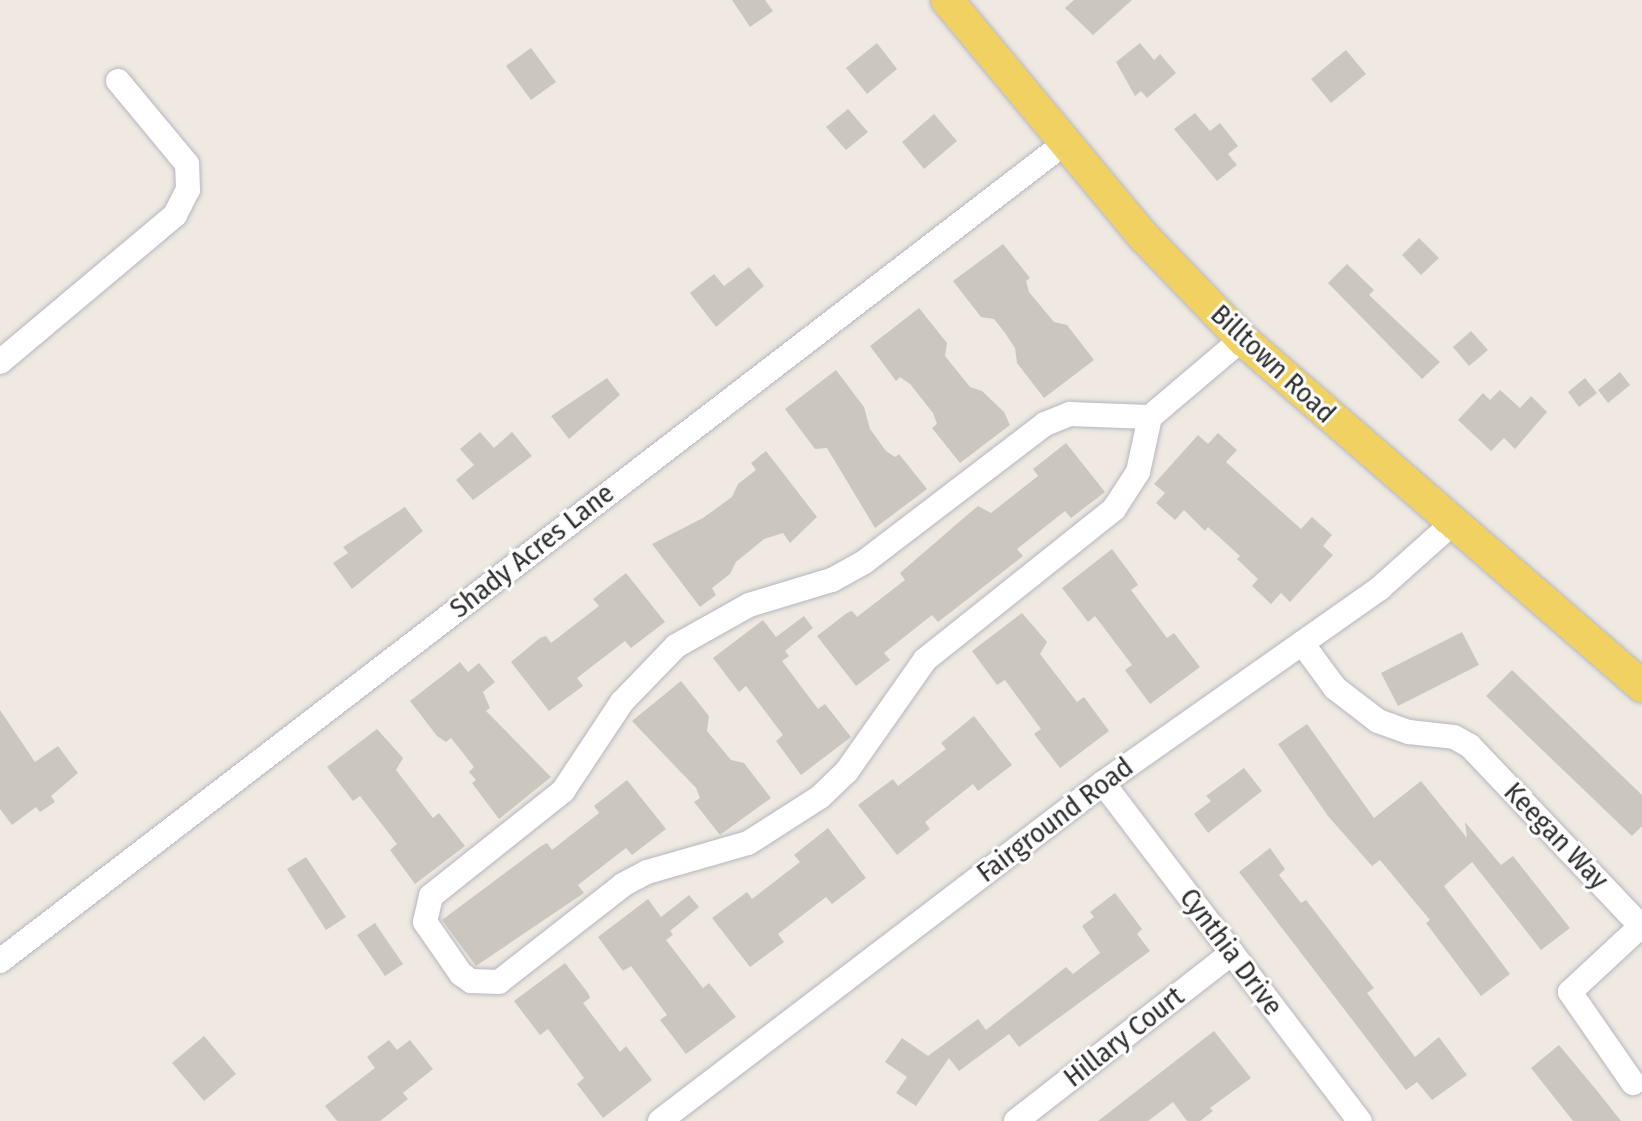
<!DOCTYPE html>
<html>
<head>
<meta charset="utf-8">
<style>
	body { margin:0 }
	#map { position:relative; width:1642px; height:1121px; overflow:hidden; background:#efe9e1; font-family:"Fira Sans Condensed",sans-serif }
	div>[style] { position:absolute }
	.building>* { inset:0; background:#cbc7bf }
	.roads { filter:drop-shadow(0 0 2px #b4b7c1) drop-shadow(0 0 2px #b4b7c1) }
	.minor>* { height:24px; margin:-12px; padding:0 12px; transform-origin:12px; border-radius:12px; background:#fff }
	.major>* { height:32px; margin:-16px; padding:0 16px; transform-origin:16px; border-radius:16px; background:#f2d163 }
	span { translate:-50% -50%; white-space:nowrap; text-align:center; line-height:1.15; -webkit-text-stroke:6px #fff; paint-order:stroke }
	.street-label { font-size:28px; color:#2e2e2e }
</style>
</head>
<body>
<div id="map">
	<div class="building">
		<div style="clip-path:polygon(732px 0,765px 0,773px 11px,750px 27px)"></div>
		<div style="clip-path:polygon(1074px 0,1132px 0,1093px 35px,1065px 8px)"></div>
		<div style="clip-path:polygon(877px 43px,897px 69px,867px 94px,846px 68px)"></div>
		<div style="clip-path:polygon(1140px 43px,1154px 60px,1160px 54px,1176px 73px,1147px 98px,1141px 91px,1135px 96px,1116px 62px)"></div>
		<div style="clip-path:polygon(531px 48px,556px 82px,531px 100px,506px 66px)"></div>
		<div style="clip-path:polygon(1346px 50px,1366px 74px,1331px 103px,1311px 79px)"></div>
		<div style="clip-path:polygon(848px 109px,868px 132px,846px 150px,826px 127px)"></div>
		<div style="clip-path:polygon(1195px 113px,1210px 131px,1220px 123px,1238px 146px,1228px 154px,1237px 165px,1217px 181px,1174px 129px)"></div>
		<div style="clip-path:polygon(934px 114px,957px 141px,924px 169px,902px 142px)"></div>
		<div style="clip-path:polygon(1419px 238px,1439px 258px,1421px 275px,1402px 255px)"></div>
		<div style="clip-path:polygon(1003px 244px,1030px 278px,1026px 281px,1029px 292px,1054px 322px,1067px 325px,1094px 360px,1044px 398px,1017px 363px,1015px 348px,1005px 333px,994px 319px,981px 317px,953px 281px)"></div>
		<div style="clip-path:polygon(1347px 264px,1374px 290px,1369px 295px,1440px 362px,1422px 379px,1328px 283px)"></div>
		<div style="clip-path:polygon(749px 267px,764px 286px,716px 327px,690px 293px,714px 274px,724px 286px)"></div>
		<div style="clip-path:polygon(919px 308px,947px 343px,945px 356px,970px 387px,982px 391px,1004px 412px,1010px 425px,960px 463px,932px 428px,937px 424px,933px 413px,910px 384px,900px 377px,896px 381px,870px 346px)"></div>
		<div style="clip-path:polygon(1471px 331px,1488px 350px,1469px 366px,1453px 347px)"></div>
		<div style="clip-path:polygon(836px 370px,864px 407px,870px 429px,886px 451px,895px 457px,899px 454px,927px 489px,875px 528px,827px 448px,815px 449px,785px 409px)"></div>
		<div style="clip-path:polygon(1620px 372px,1630px 385px,1608px 403px,1598px 390px)"></div>
		<div style="clip-path:polygon(607px 378px,620px 395px,569px 439px,551px 416px)"></div>
		<div style="clip-path:polygon(1585px 378px,1597px 393px,1579px 407px,1568px 392px)"></div>
		<div style="clip-path:polygon(1500px 390px,1520px 408px,1531px 396px,1547px 412px,1515px 449px,1504px 438px,1491px 451px,1458px 420px,1483px 393px,1490px 400px)"></div>
		<div style="clip-path:polygon(480px 432px,494px 448px,512px 432px,532px 456px,473px 500px,456px 480px,474px 465px,460px 449px)"></div>
		<div style="clip-path:polygon(1218px 433px,1237px 450px,1226px 462px,1301px 529px,1312px 517px,1332px 535px,1323px 546px,1333px 555px,1290px 602px,1281px 593px,1271px 604px,1252px 586px,1258px 579px,1237px 559px,1240px 556px,1208px 527px,1205px 531px,1184px 510px,1175px 520px,1156px 503px,1165px 493px,1154px 484px,1198px 435px,1208px 444px)"></div>
		<div style="clip-path:polygon(1066px 443px,1105px 492px,1071px 518px,1065px 511px,1017px 549px,1023px 556px,942px 619px,938px 622px,932px 615px,884px 653px,890px 660px,856px 686px,817px 636px,847px 613px,852px 611px,857px 617px,905px 580px,900px 573px,966px 516px,978px 506px,991px 513px,1038px 476px,1033px 469px)"></div>
		<div style="clip-path:polygon(766px 451px,817px 517px,790px 543px,783px 533px,764px 539px,736px 562px,730px 574px,712px 588px,716px 595px,700px 607px,652px 544px,703px 518px,732px 497px,738px 484px,756px 470px,751px 463px)"></div>
		<div style="clip-path:polygon(405px 507px,423px 531px,352px 589px,333px 563px,348px 553px,343px 547px)"></div>
		<div style="clip-path:polygon(1112px 549px,1135px 580px,1138px 585px,1131px 590px,1167px 638px,1174px 633px,1200px 667px,1150px 704px,1125px 670px,1132px 665px,1095px 616px,1088px 622px,1062px 588px)"></div>
		<div style="clip-path:polygon(626px 573px,665px 622px,631px 648px,625px 641px,577px 678px,583px 686px,549px 711px,511px 662px,540px 638px,546px 636px,551px 643px,599px 606px,593px 599px)"></div>
		<div style="clip-path:polygon(1022px 613px,1047px 642px,1040px 654px,1077px 702px,1084px 697px,1109px 731px,1060px 768px,1034px 734px,1041px 729px,1005px 680px,997px 685px,972px 651px)"></div>
		<div style="clip-path:polygon(804px 616px,813px 628px,785px 651px,789px 656px,782px 661px,818px 709px,825px 704px,851px 737px,801px 775px,776px 741px,783px 735px,746px 686px,739px 692px,713px 658px,763px 620px,776px 637px)"></div>
		<div style="clip-path:polygon(1462px 632px,1479px 665px,1398px 706px,1381px 673px)"></div>
		<div style="clip-path:polygon(460px 662px,468px 672px,479px 663px,495px 682px,483px 692px,490px 708px,486px 711px,551px 777px,499px 819px,472px 783px,476px 780px,469px 772px,474px 767px,451px 738px,446px 742px,437px 736px,410px 701px)"></div>
		<div style="clip-path:polygon(1512px 670px,1642px 795px,1642px 826px,1632px 836px,1486px 696px)"></div>
		<div style="clip-path:polygon(681px 681px,709px 716px,707px 731px,731px 760px,744px 763px,771px 798px,720px 835px,694px 802px,700px 798px,696px 788px,632px 721px)"></div>
		<div style="clip-path:polygon(0 710px,35px 762px,58px 746px,78px 773px,51px 796px,55px 802px,40px 812px,36px 807px,12px 825px,0 809px)"></div>
		<div style="clip-path:polygon(974px 716px,1012px 765px,978px 791px,973px 784px,925px 822px,930px 829px,897px 855px,858px 805px,893px 779px,898px 786px,946px 749px,941px 743px)"></div>
		<div style="clip-path:polygon(1307px 724px,1374px 818px,1421px 781px,1467px 838px,1465px 822px,1501px 865px,1513px 856px,1570px 928px,1541px 950px,1472px 862px,1444px 886px,1510px 974px,1481px 996px,1426px 923px,1430px 920px,1380px 860px,1372px 866px,1328px 816px,1278px 744px)"></div>
		<div style="clip-path:polygon(377px 729px,403px 758px,396px 770px,433px 818px,439px 813px,465px 846px,415px 884px,390px 850px,397px 844px,360px 796px,353px 801px,327px 767px)"></div>
		<div style="clip-path:polygon(1244px 768px,1262px 791px,1208px 833px,1194px 814px,1211px 801px,1206px 796px)"></div>
		<div style="clip-path:polygon(627px 780px,666px 829px,632px 855px,626px 848px,578px 885px,584px 893px,476px 966px,442px 920px,541px 846px,547px 843px,552px 850px,599px 813px,594px 806px)"></div>
		<div style="clip-path:polygon(828px 828px,866px 878px,832px 904px,826px 897px,778px 934px,784px 942px,750px 967px,712px 918px,747px 892px,752px 899px,800px 862px,794px 855px)"></div>
		<div style="clip-path:polygon(1270px 848px,1285px 869px,1279px 875px,1301px 903px,1306px 900px,1374px 988px,1367px 993px,1415px 1057px,1439px 1037px,1467px 1075px,1432px 1100px,1417px 1082px,1406px 1090px,1239px 872px)"></div>
		<div style="clip-path:polygon(306px 857px,346px 917px,326px 930px,287px 869px)"></div>
		<div style="clip-path:polygon(1115px 893px,1142px 929px,1137px 934px,1150px 951px,1019px 1047px,1009px 1034px,959px 1071px,949px 1058px,916px 1106px,896px 1093px,907px 1077px,885px 1062px,902px 1038px,928px 1056px,978px 1019px,986px 1030px,1066px 967px,1073px 974px,1100px 953px,1082px 926px,1094px 917px,1090px 912px)"></div>
		<div style="clip-path:polygon(689px 895px,699px 907px,670px 931px,673px 935px,666px 940px,703px 988px,709px 983px,736px 1017px,686px 1054px,660px 1020px,667px 1015px,631px 966px,623px 971px,598px 937px,648px 899px,661px 917px)"></div>
		<div style="clip-path:polygon(375px 923px,403px 964px,385px 976px,357px 935px)"></div>
		<div style="clip-path:polygon(565px 963px,588px 993px,590px 998px,583px 1003px,620px 1052px,626px 1046px,652px 1080px,603px 1118px,577px 1084px,584px 1078px,548px 1029px,540px 1035px,514px 1001px)"></div>
		<div style="clip-path:polygon(1214px 1031px,1251px 1078px,1210px 1108px,1213px 1111px,1200px 1121px,1187px 1121px,1173px 1102px,1148px 1121px,1098px 1121px)"></div>
		<div style="clip-path:polygon(204px 1036px,236px 1074px,204px 1101px,172px 1063px)"></div>
		<div style="clip-path:polygon(389px 1040px,397px 1050px,410px 1040px,433px 1069px,403px 1093px,408px 1099px,380px 1121px,337px 1121px,325px 1106px,375px 1068px,367px 1057px)"></div>
		<div style="clip-path:polygon(1559px 1045px,1598px 1092px,1621px 1121px,1573px 1121px,1531px 1068px)"></div>
	</div>
	<div class="roads">
		<div class="minor">
			<div style="left:0;top:362px;width:229px;rotate:-40deg"></div>
			<div style="left:175px;top:215px;width:28px;rotate:-63deg"></div>
			<div style="left:188px;top:190px;width:26px;rotate:-92deg"></div>
			<div style="left:187px;top:164px;width:108px;rotate:-129.7deg"></div>
			<div style="left:1150px;top:417px;width:56px;rotate:102.3deg"></div>
			<div style="left:1138px;top:472px;width:44px;rotate:123deg"></div>
			<div style="left:1114px;top:509px;width:242px;rotate:141.4deg"></div>
			<div style="left:925px;top:660px;width:136px;rotate:125.1deg"></div>
			<div style="left:847px;top:771px;width:37px;rotate:136deg"></div>
			<div style="left:820px;top:797px;width:85px;rotate:147.4deg"></div>
			<div style="left:748px;top:843px;width:105px;rotate:164deg"></div>
			<div style="left:647px;top:872px;width:27px;rotate:152deg"></div>
			<div style="left:623px;top:885px;width:157px;rotate:142deg"></div>
			<div style="left:499px;top:982px;width:28px;rotate:-178deg"></div>
			<div style="left:471px;top:981px;width:12px;rotate:-145deg"></div>
			<div style="left:461px;top:974px;width:63px;rotate:-124.7deg"></div>
			<div style="left:425px;top:922px;width:27px;rotate:-77deg"></div>
			<div style="left:431px;top:896px;width:169px;rotate:-38.5deg"></div>
			<div style="left:563px;top:791px;width:107px;rotate:-56.5deg"></div>
			<div style="left:622px;top:702px;width:78px;rotate:-46deg"></div>
			<div style="left:676px;top:646px;width:84px;rotate:-29.3deg"></div>
			<div style="left:749px;top:605px;width:87px;rotate:-16.8deg"></div>
			<div style="left:832px;top:580px;width:35px;rotate:-29deg"></div>
			<div style="left:863px;top:563px;width:229px;rotate:-37.4deg"></div>
			<div style="left:1045px;top:424px;width:27px;rotate:-22deg"></div>
			<div style="left:1070px;top:414px;width:80px;rotate:2.1deg"></div>
			<div style="left:1150px;top:417px;width:121px;rotate:-40.3deg"></div>
			<div style="left:1302px;top:643px;width:56px;rotate:53.7deg"></div>
			<div style="left:1335px;top:688px;width:54px;rotate:37.5deg"></div>
			<div style="left:1378px;top:721px;width:33px;rotate:20deg"></div>
			<div style="left:1409px;top:732px;width:45px;rotate:6.3deg"></div>
			<div style="left:1454px;top:737px;width:18px;rotate:29deg"></div>
			<div style="left:1470px;top:746px;width:248px;rotate:46.5deg"></div>
			<div style="left:1641px;top:926px;width:97px;rotate:137.1deg"></div>
			<div style="left:1570px;top:992px;width:111px;rotate:55.3deg"></div>
			<div style="left:1103px;top:783px;width:425px;rotate:52.8deg"></div>
			<div style="left:0;top:961px;width:1343px;rotate:-37.53deg"></div>
			<div style="left:660px;top:1121px;width:557px;rotate:-37.34deg"></div>
			<div style="left:1103px;top:783px;width:339px;rotate:-35.1deg"></div>
			<div style="left:1380px;top:588px;width:98px;rotate:-41.7deg"></div>
			<div style="left:1016px;top:1121px;width:274px;rotate:-37.9deg"></div>
		</div>
		<div class="major">
			<div style="left:947px;top:0;width:308px;rotate:50.3deg"></div>
			<div style="left:1144px;top:237px;width:141px;rotate:46.1deg"></div>
			<div style="left:1242px;top:339px;width:530px;rotate:40.94deg"></div>
		</div>
	</div>
	<div class="street-label">
		<span style="left:1273px;top:364px;rotate:43deg">Billtown Road</span>
		<span style="left:532px;top:551px;rotate:-38deg">Shady Acres Lane</span>
		<span style="left:1055px;top:820px;rotate:-37deg">Fairground Road</span>
		<span style="left:1556px;top:836px;rotate:46deg">Keegan Way</span>
		<span style="left:1231px;top:952px;rotate:53deg">Cynthia Drive</span>
		<span style="left:1124px;top:1037px;rotate:-38deg">Hillary Court</span>
	</div>
</div>
</body>
</html>
